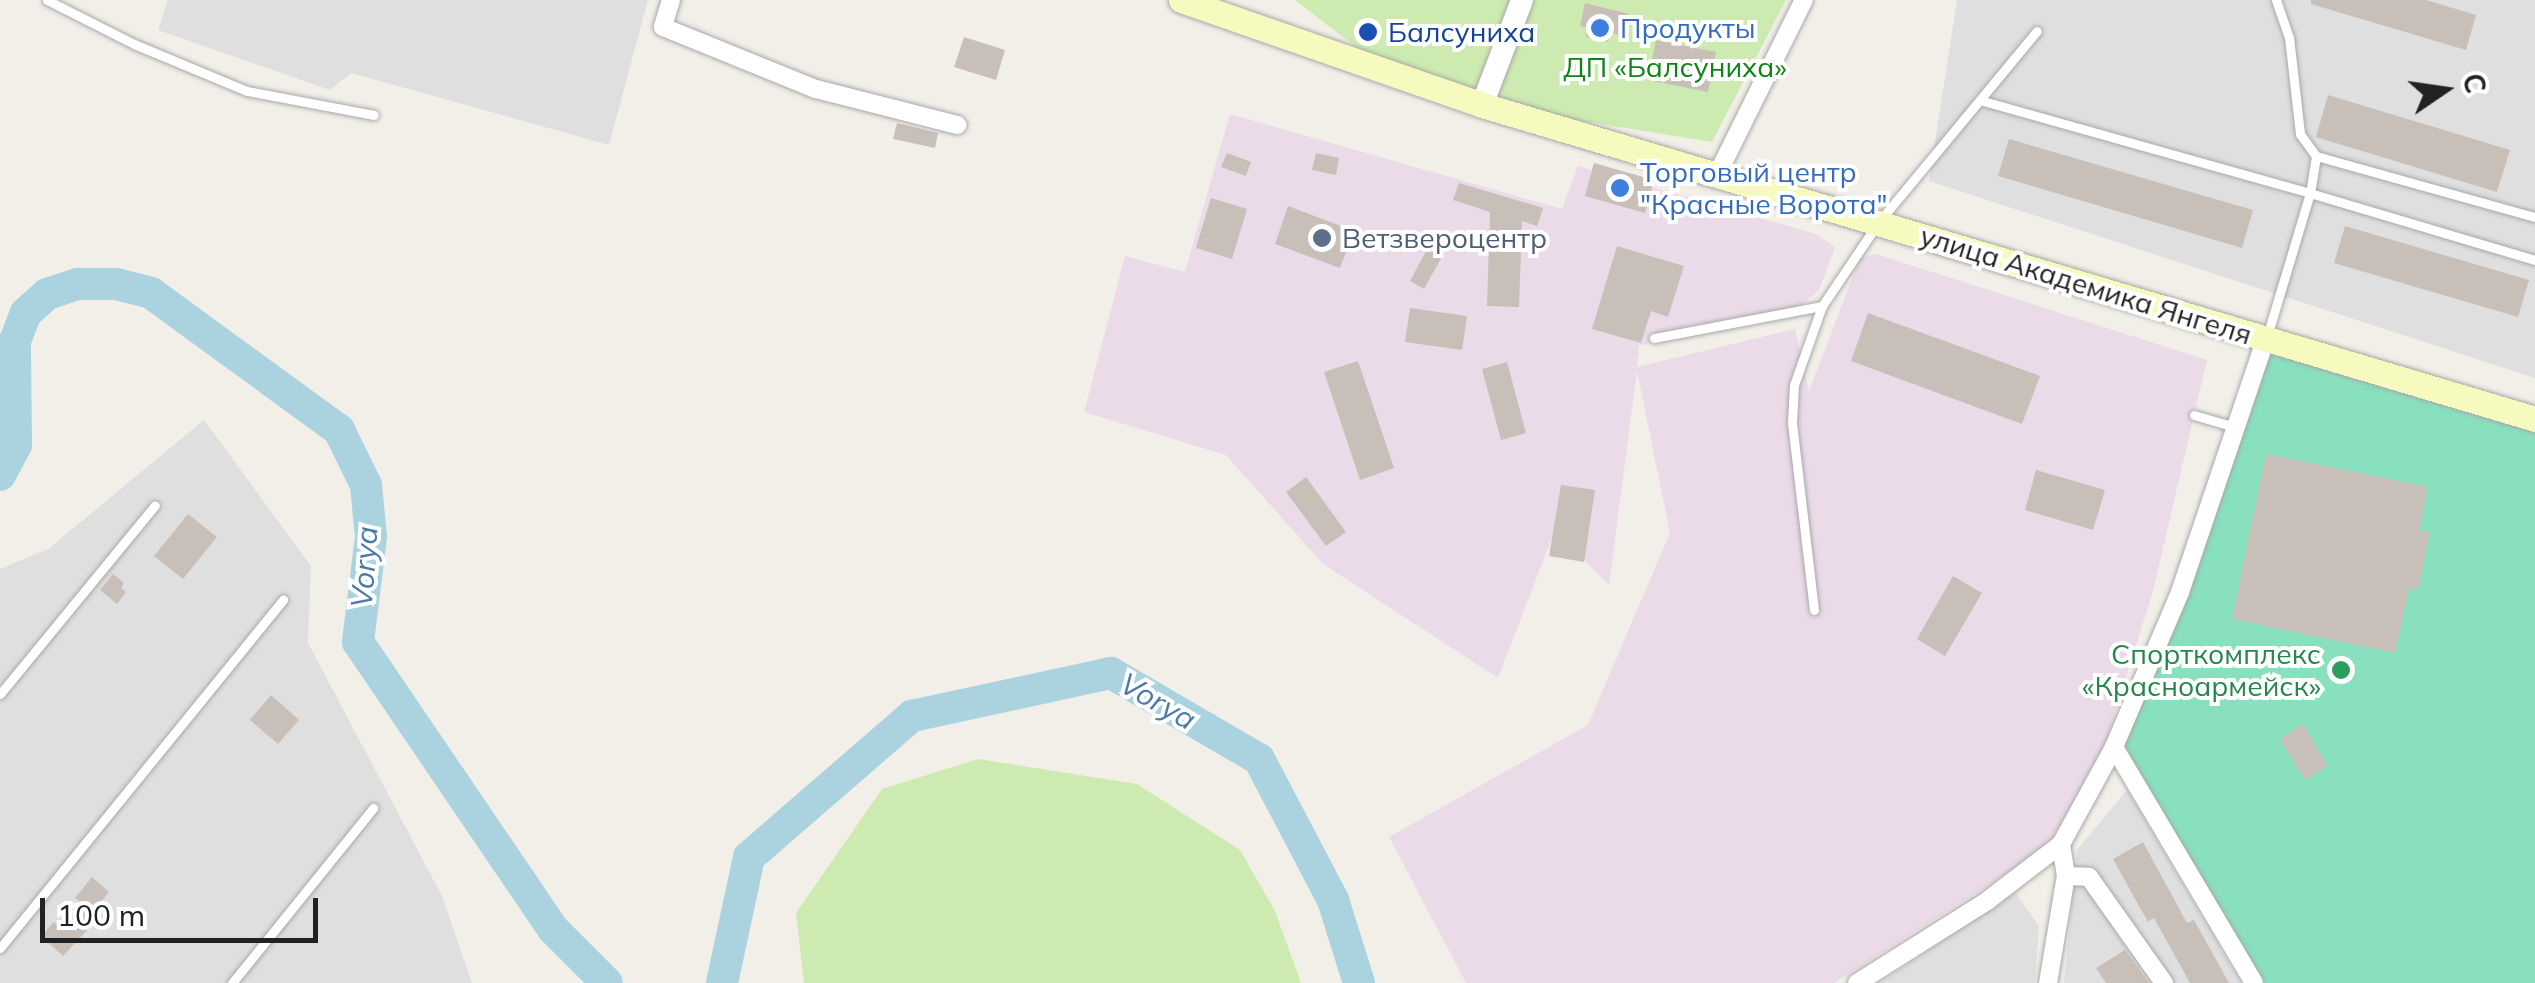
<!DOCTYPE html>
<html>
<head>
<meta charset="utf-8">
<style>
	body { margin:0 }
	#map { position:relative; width:2535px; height:983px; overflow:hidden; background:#f2efe9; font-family:Mulish,sans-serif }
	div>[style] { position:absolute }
	.residential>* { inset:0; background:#e0dfdf }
	.industrial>* { inset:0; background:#ebdbe8 }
	.grass>* { inset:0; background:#cdebb0 }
	.pitch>* { inset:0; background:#88e0be }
	.river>* { height:32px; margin:-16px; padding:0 16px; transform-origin:16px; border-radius:16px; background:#aad3df }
	.building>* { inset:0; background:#c7bfb8 }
	.roads { filter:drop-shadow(0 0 2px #a9a9a9) drop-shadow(0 0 2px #a9a9a9) }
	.service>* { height:9px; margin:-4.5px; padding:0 4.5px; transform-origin:4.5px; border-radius:4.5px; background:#fff }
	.minor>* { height:18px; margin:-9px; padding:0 9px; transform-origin:9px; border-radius:9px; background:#fff }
	.tertiary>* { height:22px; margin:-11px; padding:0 11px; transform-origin:11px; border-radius:11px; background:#fff }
	.secondary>* { height:25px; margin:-12.5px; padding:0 12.5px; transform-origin:12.5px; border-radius:12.5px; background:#f7fabf }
	.dots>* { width:28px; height:28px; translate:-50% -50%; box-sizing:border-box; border:5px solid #fff; border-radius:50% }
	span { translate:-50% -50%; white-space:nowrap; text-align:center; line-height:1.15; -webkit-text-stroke:8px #fff; paint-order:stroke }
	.shop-label { font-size:28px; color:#366cbe }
	.left { translate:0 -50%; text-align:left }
	.transit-label { font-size:28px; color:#164399 }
	.park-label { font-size:28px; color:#0c8416 }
	.service-label { font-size:28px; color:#4e5e75 }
	.street-label { font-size:28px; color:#222 }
	.leisure-label { font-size:28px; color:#27864d }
	.right { translate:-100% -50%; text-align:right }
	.water-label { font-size:30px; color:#4a7aab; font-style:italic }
	.north { position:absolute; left:2395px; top:40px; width:100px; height:100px; -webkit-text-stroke:8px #fff; paint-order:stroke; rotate:77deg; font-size:28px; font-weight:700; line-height:40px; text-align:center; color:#222 }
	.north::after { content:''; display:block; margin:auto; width:35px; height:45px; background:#222; clip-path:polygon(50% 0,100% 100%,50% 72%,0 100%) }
	.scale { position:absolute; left:40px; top:898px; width:278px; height:45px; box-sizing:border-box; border:5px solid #222; border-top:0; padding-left:12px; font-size:30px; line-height:35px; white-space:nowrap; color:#222; -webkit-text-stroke:8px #fff; paint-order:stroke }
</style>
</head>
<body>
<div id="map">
	<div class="residential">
		<div style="clip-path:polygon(168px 0,648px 0,609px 145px,351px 73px,330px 90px,158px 30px)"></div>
		<div style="clip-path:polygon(1957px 0,2535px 0,2535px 378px,1929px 181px)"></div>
		<div style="clip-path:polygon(204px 420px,311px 566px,308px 643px,442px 896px,472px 983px,0 983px,0 569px,48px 549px)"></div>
		<div style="clip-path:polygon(2127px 790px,2241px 983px,2064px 983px,2077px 850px)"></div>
		<div style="clip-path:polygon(2015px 892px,2039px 926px,2035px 983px,1880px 983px)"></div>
	</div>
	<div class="industrial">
		<div style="clip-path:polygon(1230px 114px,1562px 209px,1578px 166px,1816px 234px,1835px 247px,1819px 290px,1798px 308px,1639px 346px,1637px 367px,1795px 329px,1809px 391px,1860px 258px,1876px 254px,2207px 360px,2153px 591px,2094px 780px,2042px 851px,1834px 983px,1466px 983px,1389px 837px,1588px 725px,1670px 533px,1637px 371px,1609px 585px,1555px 530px,1498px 678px,1323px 564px,1226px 455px,1084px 412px,1125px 256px,1185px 272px)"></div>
	</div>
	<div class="grass">
		<div style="clip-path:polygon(1295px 0,1786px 0,1712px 142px,1482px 105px,1387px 71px)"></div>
		<div style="clip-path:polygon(978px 759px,1137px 784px,1240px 850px,1275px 911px,1301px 983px,804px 983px,796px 913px,882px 789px)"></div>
	</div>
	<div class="pitch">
		<div style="clip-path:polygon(2266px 338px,2535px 419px,2535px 983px,2254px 983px,2114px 747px)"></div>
	</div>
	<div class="river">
		<div style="left:0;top:475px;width:34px;rotate:-62deg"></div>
		<div style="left:16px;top:445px;width:104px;rotate:-90.6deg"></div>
		<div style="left:15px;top:341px;width:30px;rotate:-69deg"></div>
		<div style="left:26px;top:313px;width:28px;rotate:-42deg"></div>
		<div style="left:47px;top:294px;width:33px;rotate:-18deg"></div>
		<div style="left:78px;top:284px;width:38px"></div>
		<div style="left:116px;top:284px;width:36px;rotate:14deg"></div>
		<div style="left:151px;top:293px;width:233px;rotate:36.1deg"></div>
		<div style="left:339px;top:430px;width:61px;rotate:63.9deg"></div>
		<div style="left:366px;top:485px;width:52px;rotate:84.5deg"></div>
		<div style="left:371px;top:537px;width:106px;rotate:97.1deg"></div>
		<div style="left:358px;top:642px;width:347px;rotate:55.8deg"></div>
		<div style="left:553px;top:929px;width:76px;rotate:45deg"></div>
		<div style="left:722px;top:983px;width:129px;rotate:-77.9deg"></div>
		<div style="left:749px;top:857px;width:216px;rotate:-40.9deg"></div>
		<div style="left:912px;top:716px;width:204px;rotate:-12.2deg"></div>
		<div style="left:1111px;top:673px;width:171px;rotate:30.2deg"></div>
		<div style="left:1259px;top:759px;width:159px;rotate:62.3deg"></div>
		<div style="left:1333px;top:900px;width:87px;rotate:72.6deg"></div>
	</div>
	<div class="building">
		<div style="clip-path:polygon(2311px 0,2426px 0,2476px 15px,2466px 50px,2311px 4px)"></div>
		<div style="clip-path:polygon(1585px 3px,1629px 14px,1623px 36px,1611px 33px,1608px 42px,1586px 37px,1588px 28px,1580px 26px)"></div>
		<div style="clip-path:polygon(964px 37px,1005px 50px,996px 80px,954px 67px)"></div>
		<div style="clip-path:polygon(1656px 40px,1716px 52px,1708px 92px,1648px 80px)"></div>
		<div style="clip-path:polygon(2328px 95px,2510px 150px,2497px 192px,2316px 137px)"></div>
		<div style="clip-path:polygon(897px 123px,938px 133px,935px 148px,893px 139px)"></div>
		<div style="clip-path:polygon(2009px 139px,2253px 210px,2242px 248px,1998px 176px)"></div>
		<div style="clip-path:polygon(1227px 153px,1251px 162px,1246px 176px,1221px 167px)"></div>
		<div style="clip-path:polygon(1316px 153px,1339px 158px,1336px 175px,1312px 170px)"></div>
		<div style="clip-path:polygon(1594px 163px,1654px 180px,1645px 213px,1585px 196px)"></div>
		<div style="clip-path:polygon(1459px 183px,1543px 208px,1537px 226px,1522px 221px,1519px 307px,1487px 306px,1490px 212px,1453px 200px)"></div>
		<div style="clip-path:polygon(1211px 198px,1247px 209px,1232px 259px,1196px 248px)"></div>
		<div style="clip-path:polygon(1288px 206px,1354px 231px,1340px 268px,1275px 244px)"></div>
		<div style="clip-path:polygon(2345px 226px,2529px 280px,2518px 317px,2334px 263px)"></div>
		<div style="clip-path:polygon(1434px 236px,1449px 244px,1424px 289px,1410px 281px)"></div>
		<div style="clip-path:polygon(1617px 246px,1684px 266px,1668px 317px,1651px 311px,1641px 343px,1592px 329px)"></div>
		<div style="clip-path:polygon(1410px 308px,1467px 316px,1462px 350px,1405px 342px)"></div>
		<div style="clip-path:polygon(1868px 313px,2040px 376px,2022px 424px,1851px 361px)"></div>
		<div style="clip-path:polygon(1358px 361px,1394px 468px,1360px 480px,1324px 372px)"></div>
		<div style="clip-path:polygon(1507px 362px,1526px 433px,1501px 440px,1482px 369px)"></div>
		<div style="clip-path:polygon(2266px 454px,2428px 487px,2419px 530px,2430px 532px,2418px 590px,2409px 588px,2395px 653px,2232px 619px)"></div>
		<div style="clip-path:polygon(2036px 470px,2105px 490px,2093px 530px,2025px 510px)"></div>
		<div style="clip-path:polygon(1306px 477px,1346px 532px,1326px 546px,1286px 492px)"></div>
		<div style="clip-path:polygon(1561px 485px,1595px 490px,1584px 562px,1549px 556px)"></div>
		<div style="clip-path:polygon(188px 514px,217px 537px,183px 579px,154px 556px)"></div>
		<div style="clip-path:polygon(113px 574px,124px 583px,121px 588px,126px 592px,117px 604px,100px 590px)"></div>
		<div style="clip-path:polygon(1953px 576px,1982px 593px,1945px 656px,1917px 639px)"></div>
		<div style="clip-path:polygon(271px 695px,299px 720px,278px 744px,250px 720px)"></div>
		<div style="clip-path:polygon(2303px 724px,2328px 766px,2305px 780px,2280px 739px)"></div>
		<div style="clip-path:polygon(2143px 842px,2187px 923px,2194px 920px,2229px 983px,2190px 983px,2154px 918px,2148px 922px,2113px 859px)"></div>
		<div style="clip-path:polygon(92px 877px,109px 892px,85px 922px,90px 927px,63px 956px,41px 936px,54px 922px,61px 927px,81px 903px,75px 898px)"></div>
		<div style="clip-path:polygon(2125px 950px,2149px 983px,2106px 983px,2096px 968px)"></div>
	</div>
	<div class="roads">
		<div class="service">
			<div style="left:47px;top:0;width:97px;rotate:26.8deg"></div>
			<div style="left:134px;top:44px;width:122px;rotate:22.6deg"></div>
			<div style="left:247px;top:91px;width:129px;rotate:10.7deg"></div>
			<div style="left:2276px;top:0;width:39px;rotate:71deg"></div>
			<div style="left:2289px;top:37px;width:98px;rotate:83.5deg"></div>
			<div style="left:2300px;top:134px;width:27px;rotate:54deg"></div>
			<div style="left:2316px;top:156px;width:37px;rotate:99deg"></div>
			<div style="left:2310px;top:193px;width:235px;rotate:16.6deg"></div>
			<div style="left:1983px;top:101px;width:340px;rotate:15.7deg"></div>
			<div style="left:2310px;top:193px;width:149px;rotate:106.7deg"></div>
			<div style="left:2316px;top:156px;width:227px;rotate:15.6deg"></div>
			<div style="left:1654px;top:338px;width:171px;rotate:-10.8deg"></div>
			<div style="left:2194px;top:415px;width:43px;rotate:16.3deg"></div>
			<div style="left:1814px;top:610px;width:188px;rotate:-96.7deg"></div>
			<div style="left:1792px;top:423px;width:38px;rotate:-87deg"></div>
			<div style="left:1794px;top:385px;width:84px;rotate:-70.5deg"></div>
			<div style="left:1822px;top:306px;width:100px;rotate:-56deg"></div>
			<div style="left:1878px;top:223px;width:249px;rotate:-50.4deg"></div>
			<div style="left:0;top:694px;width:244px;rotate:-50.6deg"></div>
			<div style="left:0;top:948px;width:449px;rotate:-50.9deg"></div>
			<div style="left:232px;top:983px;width:225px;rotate:-51.1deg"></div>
		</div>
		<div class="minor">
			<div style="left:671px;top:0;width:28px;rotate:107deg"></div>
			<div style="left:663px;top:27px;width:165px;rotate:22.1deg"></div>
			<div style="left:816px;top:89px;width:146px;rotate:14.3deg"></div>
			<div style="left:1718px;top:173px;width:193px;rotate:-63.6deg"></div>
			<div style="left:2114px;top:747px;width:274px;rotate:59.3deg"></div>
			<div style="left:2066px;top:876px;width:23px;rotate:2deg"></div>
			<div style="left:2089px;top:877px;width:130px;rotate:54.7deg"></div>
			<div style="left:1857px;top:983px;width:154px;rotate:-32.2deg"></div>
			<div style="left:1987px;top:901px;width:93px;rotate:-37.6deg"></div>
			<div style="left:2061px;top:844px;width:111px;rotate:-61.3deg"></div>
			<div style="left:2114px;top:747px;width:168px;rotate:-66.9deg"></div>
			<div style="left:2180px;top:592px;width:268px;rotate:-71.3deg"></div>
			<div style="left:2048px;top:983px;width:109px;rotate:-80.5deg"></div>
			<div style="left:2066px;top:876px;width:32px;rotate:-99deg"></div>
		</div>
		<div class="tertiary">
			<div style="left:1482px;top:105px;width:112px;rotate:-69.1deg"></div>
		</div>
		<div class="secondary">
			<div style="left:1181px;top:0;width:319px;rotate:19.2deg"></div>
			<div style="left:1482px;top:105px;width:1099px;rotate:16.6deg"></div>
		</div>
	</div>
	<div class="dots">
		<div style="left:1600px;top:28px;background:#3f7fe0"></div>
		<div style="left:1368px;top:32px;background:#1a4fb4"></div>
		<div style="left:1620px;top:188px;background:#3f7fe0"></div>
		<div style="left:1322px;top:238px;background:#5c6f8a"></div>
		<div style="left:2341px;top:670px;background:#2e9e5b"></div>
	</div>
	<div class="shop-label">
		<span class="left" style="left:1620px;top:28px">Продукты</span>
		<span class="left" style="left:1640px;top:188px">Торговый центр<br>"Красные Ворота"</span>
	</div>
	<div class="transit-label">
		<span class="left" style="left:1388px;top:32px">Балсуниха</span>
	</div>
	<div class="park-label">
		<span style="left:1675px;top:67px">ДП «Балсуниха»</span>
	</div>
	<div class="service-label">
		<span class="left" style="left:1342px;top:238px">Ветзвероцентр</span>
	</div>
	<div class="street-label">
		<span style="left:2086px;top:285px;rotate:17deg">улица Академика Янгеля</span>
	</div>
	<div class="leisure-label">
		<span class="right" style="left:2321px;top:670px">Спорткомплекс<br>«Красноармейск»</span>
	</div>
	<div class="water-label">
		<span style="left:364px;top:567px;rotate:-86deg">Vorya</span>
		<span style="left:1158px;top:701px;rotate:30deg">Vorya</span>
	</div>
	<div class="north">С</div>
	<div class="scale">100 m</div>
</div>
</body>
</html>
